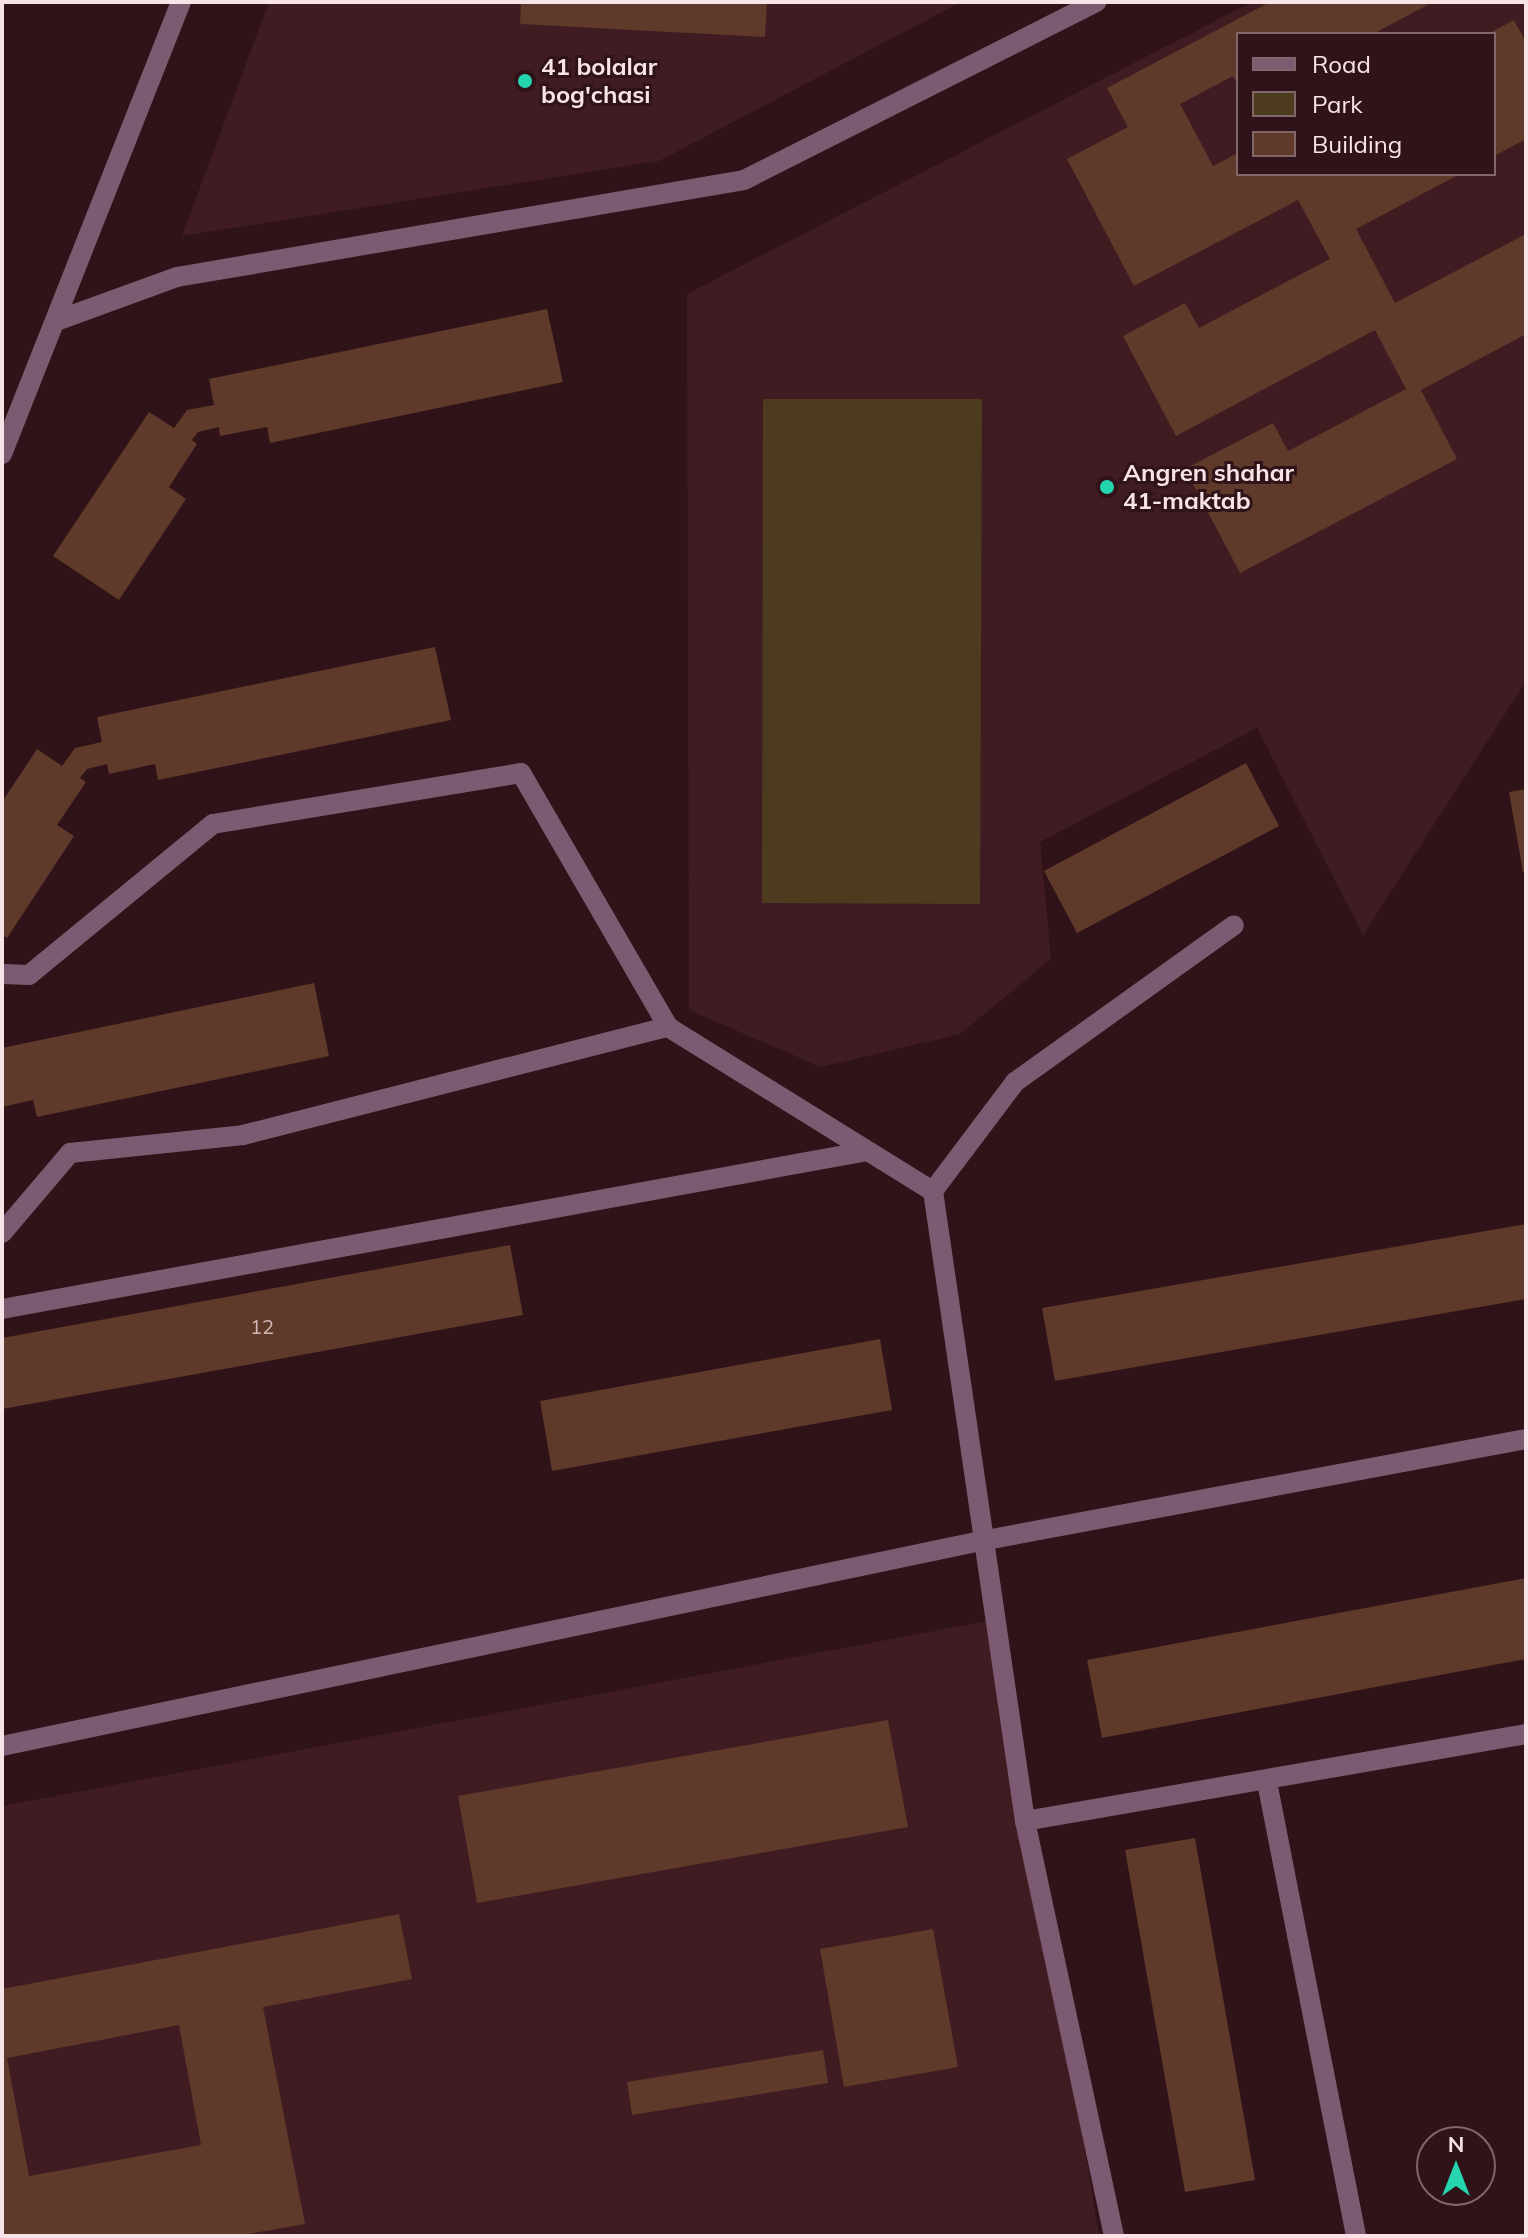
<!DOCTYPE html>
<html>
<head>
<meta charset="utf-8">
<style>
	body { margin:0 }
	#map { position:relative; width:1528px; height:2238px; overflow:hidden; background:#2f1318; font-family:Mulish,sans-serif }
	div>[style] { position:absolute }
	.built>* { inset:0; background:#3f1c22 }
	.green>* { inset:0; background:#4d3b20 }
	.building>* { inset:0; background:#5f392a }
	.minor>* { height:20px; margin:-10px; padding:0 10px; transform-origin:10px; border-radius:10px; background:#7c5b72 }
	.dots>* { width:22px; height:22px; translate:-50% -50%; box-sizing:border-box; border:4px solid #2f1318; border-radius:50% }
	span { translate:-50% -50%; white-space:nowrap; text-align:center; line-height:1.15; -webkit-text-stroke:6px #2f1318; paint-order:stroke }
	.number-label { font-size:20px; color:#d2b9b7 }
	.number-label span { -webkit-text-stroke-width:0 }
	.poi-label { font-size:24px; color:#f8e4e6; font-weight:700 }
	.left { translate:0 -50%; text-align:left }
	.frame { position:absolute; inset:0; border:4px solid #f8e4e6; pointer-events:none }
	.legend { position:absolute; left:1236px; top:32px; width:260px; height:144px; box-sizing:border-box; background:#2f1318; border:2px solid #7f676a; margin:0; padding:10px 14px; list-style:none; font-size:24px; color:#f8e4e6 }
	.legend li { display:flex; align-items:center; gap:16px; height:40px }
	.legend b { width:40px; border:2px solid #7f676a }
	.north { position:absolute; left:1416px; top:2126px; width:80px; height:80px; box-sizing:border-box; background:#2f1318; border:2px solid #7f676a; border-radius:50%; rotate:0deg; font-size:22px; font-weight:700; line-height:32px; text-align:center; color:#f8e4e6 }
	.north::after { content:''; display:block; margin:auto; width:28px; height:36px; background:#24d5ae; clip-path:polygon(50% 0,100% 100%,50% 72%,0 100%) }
</style>
</head>
<body>
<div id="map">
	<div class="built">
		<div style="clip-path:polygon(269px 2px,961px 2px,659px 161px,182px 236px)"></div>
		<div style="clip-path:polygon(evenodd,1252px 2px,1526px 2px,1526px 681px,1363px 935px,1257px 728px,1040px 842px,1051px 959px,960px 1034px,821px 1067px,689px 1010px,687px 294px,1252px 2px,1238px 34px,1494px 34px,1494px 174px,1238px 174px,1238px 34px)"></div>
		<div style="clip-path:polygon(998px 1619px,1099px 2236px,2px 2236px,2px 1806px)"></div>
	</div>
	<div class="green">
		<div style="clip-path:polygon(763px 399px,982px 399px,980px 904px,762px 903px)"></div>
	</div>
	<div class="building">
		<div style="clip-path:polygon(521px 2px,767px 2px,765px 37px,520px 24px)"></div>
		<div style="clip-path:polygon(1270px 2px,1433px 2px,1373px 34px,1238px 34px,1238px 85px,1233px 76px,1180px 104px,1213px 166px,1238px 153px,1238px 174px,1460px 174px,1356px 229px,1395px 303px,1526px 234px,1526px 334px,1421px 390px,1457px 459px,1240px 573px,1185px 469px,1273px 423px,1288px 451px,1406px 389px,1375px 330px,1176px 436px,1123px 336px,1185px 303px,1199px 328px,1330px 259px,1298px 200px,1134px 286px,1067px 159px,1128px 127px,1107px 88px)"></div>
		<div style="clip-path:polygon(1514px 20px,1526px 42px,1526px 139px,1494px 156px,1494px 34px,1488px 34px)"></div>
		<div style="clip-path:polygon(547px 309px,563px 382px,270px 443px,267px 427px,220px 436px,219px 427px,198px 432px,192px 440px,197px 444px,169px 487px,186px 499px,119px 600px,53px 556px,149px 412px,174px 428px,187px 410px,214px 405px,209px 379px)"></div>
		<div style="clip-path:polygon(435px 647px,451px 720px,158px 780px,155px 764px,109px 774px,107px 764px,87px 769px,80px 778px,86px 782px,57px 825px,74px 836px,7px 938px,2px 935px,2px 802px,37px 749px,62px 766px,75px 748px,102px 742px,97px 717px)"></div>
		<div style="clip-path:polygon(1246px 763px,1279px 826px,1077px 933px,1044px 871px)"></div>
		<div style="clip-path:polygon(1526px 789px,1526px 871px,1523px 872px,1509px 792px)"></div>
		<div style="clip-path:polygon(314px 983px,329px 1056px,37px 1117px,33px 1100px,2px 1107px,2px 1048px)"></div>
		<div style="clip-path:polygon(1526px 1224px,1526px 1299px,1055px 1381px,1042px 1308px)"></div>
		<div style="clip-path:polygon(510px 1245px,523px 1315px,2px 1409px,2px 1338px)"></div>
		<div style="clip-path:polygon(880px 1339px,892px 1410px,552px 1471px,540px 1401px)"></div>
		<div style="clip-path:polygon(1526px 1578px,1526px 1659px,1102px 1738px,1087px 1660px)"></div>
		<div style="clip-path:polygon(888px 1720px,908px 1827px,477px 1903px,458px 1796px)"></div>
		<div style="clip-path:polygon(1195px 1838px,1255px 2180px,1185px 2192px,1125px 1850px)"></div>
		<div style="clip-path:polygon(evenodd,399px 1914px,412px 1979px,263px 2007px,305px 2224px,237px 2236px,2px 2236px,2px 1989px,399px 1914px,179px 2025px,201px 2145px,29px 2176px,7px 2058px,179px 2025px)"></div>
		<div style="clip-path:polygon(933px 1929px,958px 2067px,844px 2087px,820px 1949px)"></div>
		<div style="clip-path:polygon(823px 2050px,828px 2083px,632px 2115px,627px 2082px)"></div>
	</div>
	<div class="minor">
		<div style="left:56px;top:321px;width:129px;rotate:-20deg"></div>
		<div style="left:177px;top:277px;width:575px;rotate:-9.71deg"></div>
		<div style="left:744px;top:180px;width:395px;rotate:-26.8deg"></div>
		<div style="left:2px;top:454px;width:486px;rotate:-68.4deg"></div>
		<div style="left:2px;top:974px;width:27px;rotate:2deg"></div>
		<div style="left:29px;top:975px;width:238px;rotate:-39.4deg"></div>
		<div style="left:213px;top:824px;width:312px;rotate:-9.4deg"></div>
		<div style="left:521px;top:773px;width:293px;rotate:59.9deg"></div>
		<div style="left:668px;top:1027px;width:312px;rotate:31.8deg"></div>
		<div style="left:2px;top:1233px;width:105px;rotate:-49.6deg"></div>
		<div style="left:70px;top:1153px;width:174px;rotate:-5.9deg"></div>
		<div style="left:243px;top:1135px;width:439px;rotate:-14.3deg"></div>
		<div style="left:2px;top:1309px;width:879px;rotate:-10.35deg"></div>
		<div style="left:2px;top:1746px;width:1000px;rotate:-11.83deg"></div>
		<div style="left:981px;top:1541px;width:554px;rotate:-10.6deg"></div>
		<div style="left:1267px;top:1782px;width:463px;rotate:78.9deg"></div>
		<div style="left:1025px;top:1821px;width:508px;rotate:-9.85deg"></div>
		<div style="left:1114px;top:2236px;width:424px;rotate:-102.1deg"></div>
		<div style="left:1025px;top:1821px;width:637px;rotate:-98.31deg"></div>
		<div style="left:933px;top:1191px;width:136px;rotate:-53deg"></div>
		<div style="left:1015px;top:1082px;width:269px;rotate:-35.6deg"></div>
	</div>
	<div class="dots">
		<div style="left:525px;top:81px;background:#24d5ae"></div>
		<div style="left:1107px;top:487px;background:#24d5ae"></div>
	</div>
	<div class="number-label">
		<span style="left:262px;top:1326px">12</span>
	</div>
	<div class="poi-label">
		<span class="left" style="left:541px;top:81px">41 bolalar<br>bog'chasi</span>
		<span class="left" style="left:1123px;top:487px">Angren shahar<br>41-maktab</span>
	</div>
	<div class="frame"></div>
	<ul class="legend">
	<li><b style="height:10px;background:#7c5b72"></b>Road</li>
	<li><b style="height:22px;background:#4d3b20"></b>Park</li>
	<li><b style="height:22px;background:#5f392a"></b>Building</li>
	</ul>
	<div class="north">N</div>
</div>
</body>
</html>
